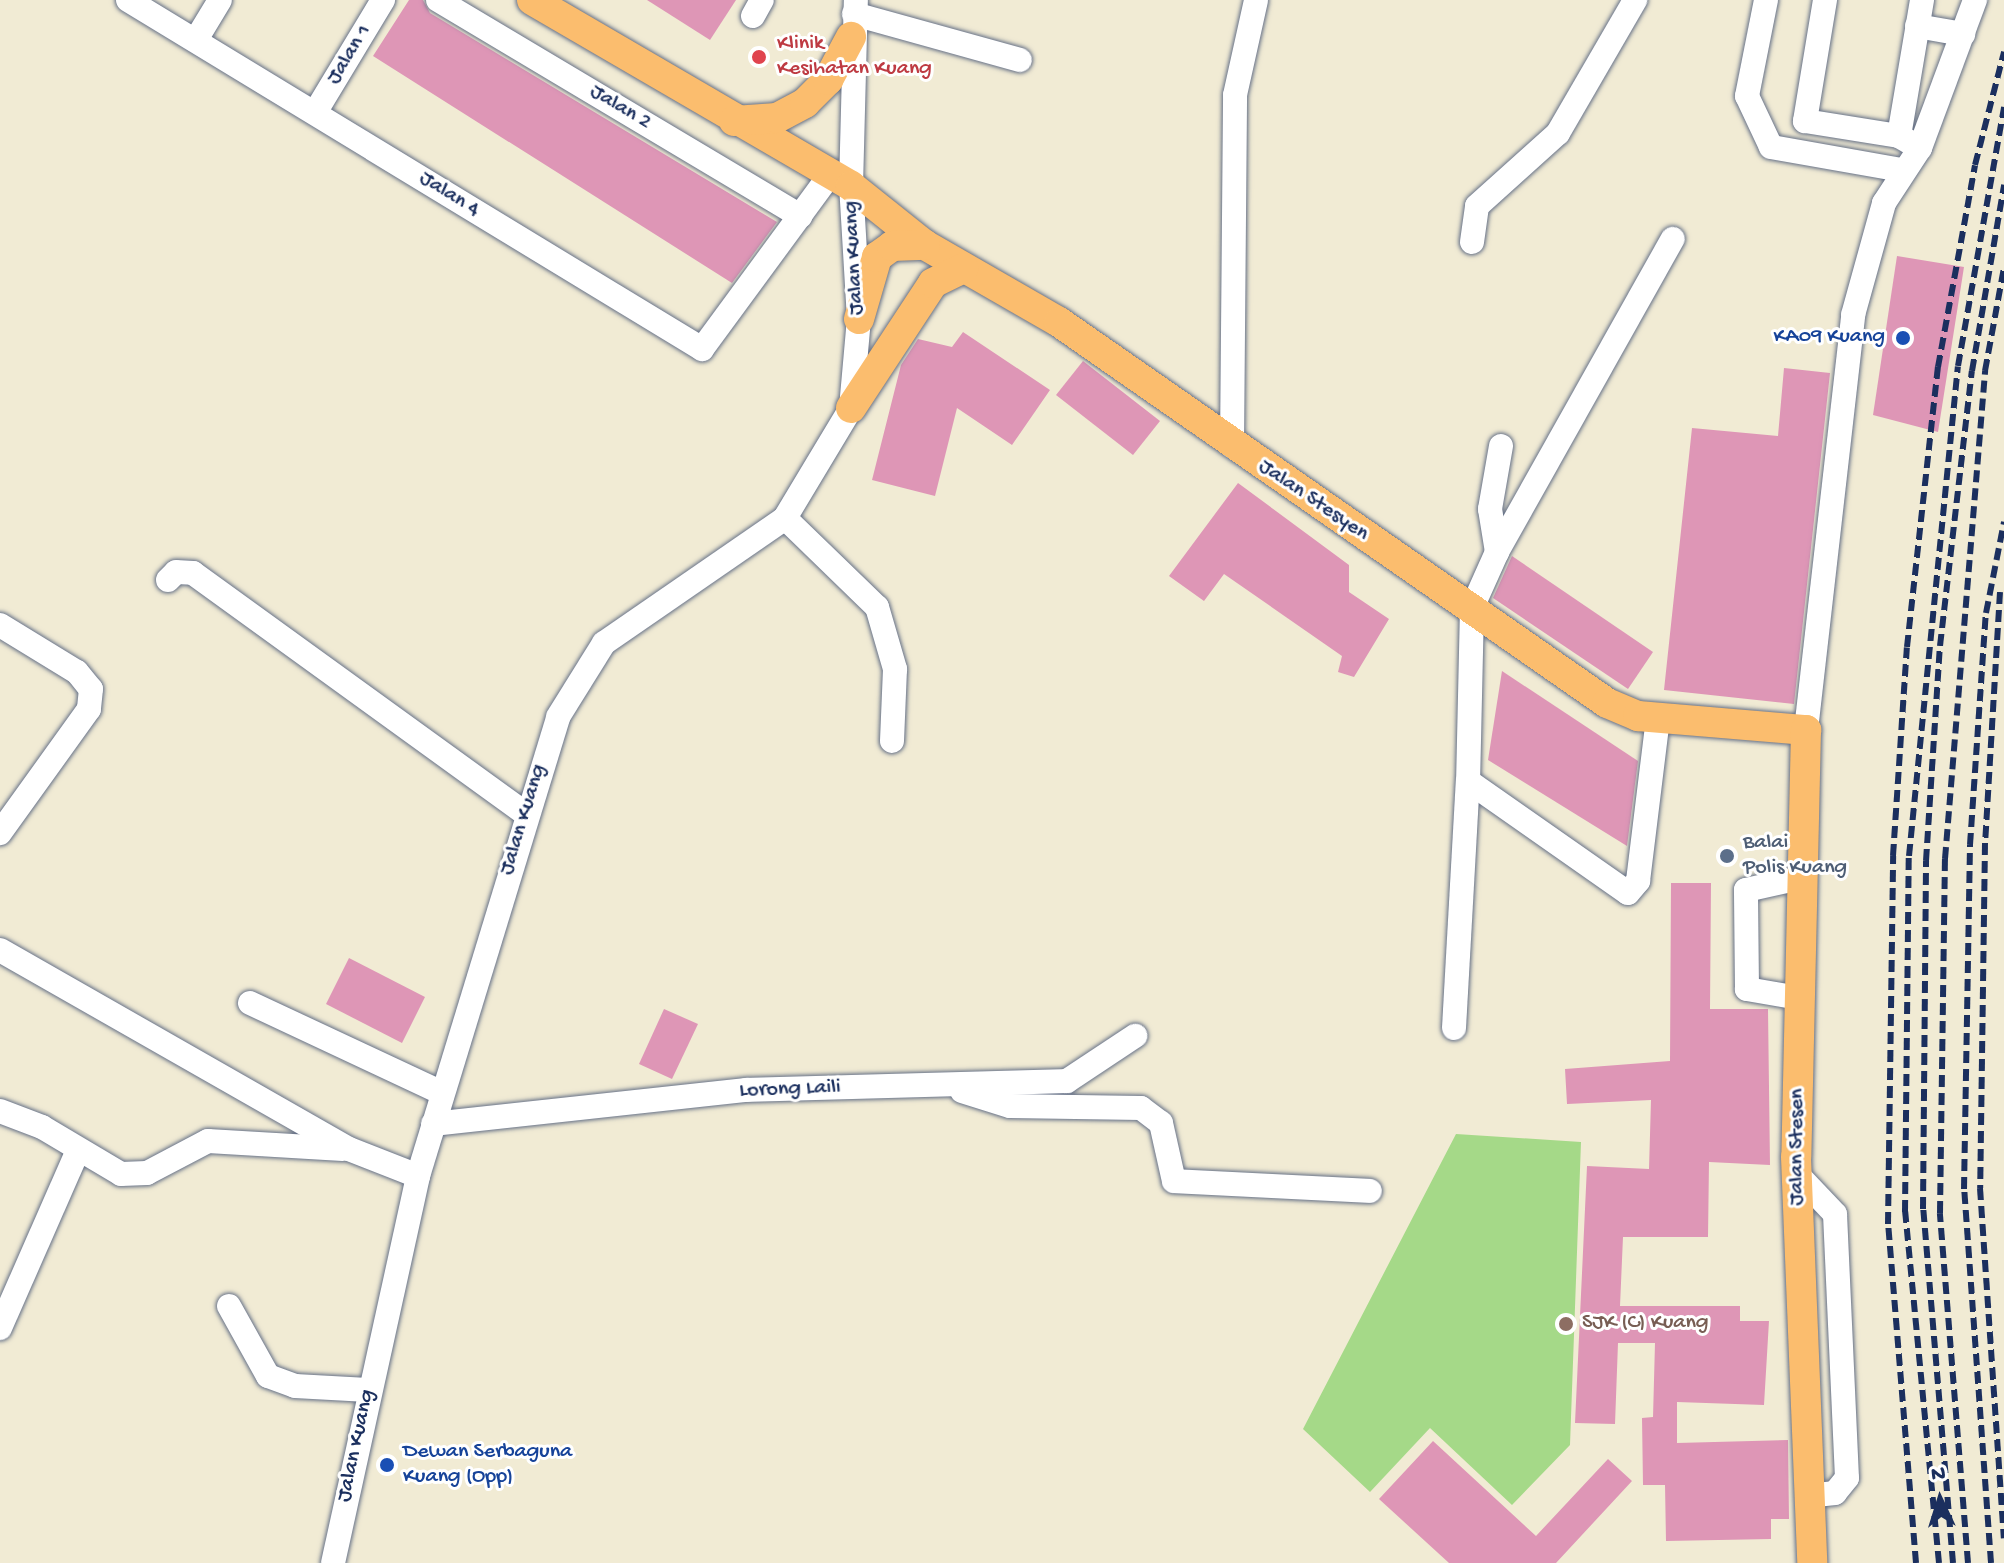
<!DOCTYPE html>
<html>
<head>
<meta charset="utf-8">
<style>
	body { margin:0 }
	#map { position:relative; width:2004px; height:1563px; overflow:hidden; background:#f1ebd4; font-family:"Gochi Hand",sans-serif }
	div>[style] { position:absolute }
	.green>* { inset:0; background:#a5d988 }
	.building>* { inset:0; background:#de96b6 }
	.roads { filter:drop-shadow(0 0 2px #667187) drop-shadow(0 0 2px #667187) }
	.minor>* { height:24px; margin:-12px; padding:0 12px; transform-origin:12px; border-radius:12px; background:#fff }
	.major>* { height:30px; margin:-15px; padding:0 15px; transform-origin:15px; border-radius:15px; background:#fbbd6e }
	.rail>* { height:6px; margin-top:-3px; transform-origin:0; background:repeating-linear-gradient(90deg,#1b2f5e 0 12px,transparent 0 18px) }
	.dots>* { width:22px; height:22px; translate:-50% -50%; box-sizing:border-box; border:4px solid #fff; border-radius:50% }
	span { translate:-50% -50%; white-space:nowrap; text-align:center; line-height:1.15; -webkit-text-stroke:6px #fff; paint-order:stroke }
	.health-label { font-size:22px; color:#be3a42 }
	.left { translate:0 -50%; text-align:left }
	.street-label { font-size:22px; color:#1b2f5e }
	.transit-label { font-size:22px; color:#164399 }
	.right { translate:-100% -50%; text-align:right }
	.service-label { font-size:22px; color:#4e5e75 }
	.education-label { font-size:22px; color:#785e54 }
	.north { position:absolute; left:1900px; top:1459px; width:80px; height:80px; -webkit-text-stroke:6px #fff; paint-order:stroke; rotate:356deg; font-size:22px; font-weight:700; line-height:32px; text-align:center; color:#1b2f5e }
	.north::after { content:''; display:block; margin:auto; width:28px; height:36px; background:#1b2f5e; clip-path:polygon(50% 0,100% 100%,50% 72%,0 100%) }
</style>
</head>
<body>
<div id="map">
	<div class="green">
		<div style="clip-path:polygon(1456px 1134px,1581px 1142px,1570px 1445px,1512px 1505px,1430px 1428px,1370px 1492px,1303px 1429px)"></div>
	</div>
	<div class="building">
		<div style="clip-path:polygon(409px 0,423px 0,430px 13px,777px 222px,732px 283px,373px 56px)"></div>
		<div style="clip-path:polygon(647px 0,736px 0,710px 40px)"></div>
		<div style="clip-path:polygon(1897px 256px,1964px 267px,1938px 432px,1873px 415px)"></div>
		<div style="clip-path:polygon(963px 332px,1050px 390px,1012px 445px,957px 408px,935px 496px,872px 480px,901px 365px,918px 339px,952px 347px)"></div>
		<div style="clip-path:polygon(1083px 361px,1160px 421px,1133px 455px,1056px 395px)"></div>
		<div style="clip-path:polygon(1784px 368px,1830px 373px,1794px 704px,1664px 690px,1692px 428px,1778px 436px)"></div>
		<div style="clip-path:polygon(1238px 483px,1349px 565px,1349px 592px,1389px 619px,1354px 677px,1338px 672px,1342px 656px,1224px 574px,1204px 601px,1169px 576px)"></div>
		<div style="clip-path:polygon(1512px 556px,1653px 652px,1628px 689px,1493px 598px)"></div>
		<div style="clip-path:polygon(1502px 671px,1638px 761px,1627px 846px,1488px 760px)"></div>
		<div style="clip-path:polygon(1671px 883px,1711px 883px,1710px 1009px,1768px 1009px,1770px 1165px,1709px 1162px,1708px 1237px,1623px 1237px,1620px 1306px,1740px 1306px,1740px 1321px,1769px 1321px,1764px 1405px,1677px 1402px,1677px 1443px,1788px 1440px,1789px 1519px,1771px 1519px,1771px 1539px,1666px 1541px,1665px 1485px,1643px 1485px,1642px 1418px,1653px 1417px,1655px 1343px,1618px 1343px,1615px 1424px,1575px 1423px,1587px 1166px,1649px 1169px,1651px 1100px,1567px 1104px,1565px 1069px,1670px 1061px)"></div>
		<div style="clip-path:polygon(349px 958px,425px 997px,402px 1043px,326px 1004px)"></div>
		<div style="clip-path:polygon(664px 1009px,698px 1024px,672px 1079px,639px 1064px)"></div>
		<div style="clip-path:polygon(1433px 1441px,1536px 1536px,1608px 1459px,1632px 1481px,1556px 1563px,1449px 1563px,1379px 1499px)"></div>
	</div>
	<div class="roads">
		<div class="minor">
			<div style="left:128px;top:0;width:672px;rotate:31.3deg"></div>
			<div style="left:702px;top:349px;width:216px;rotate:-53.7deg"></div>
			<div style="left:438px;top:0;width:422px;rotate:30.8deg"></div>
			<div style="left:1766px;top:0;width:98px;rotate:101.2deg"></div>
			<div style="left:1747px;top:96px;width:56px;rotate:64.8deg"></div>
			<div style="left:1771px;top:147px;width:132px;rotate:10deg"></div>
			<div style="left:1825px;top:0;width:123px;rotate:99.4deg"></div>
			<div style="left:1805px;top:121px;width:95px;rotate:9.1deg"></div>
			<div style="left:1899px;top:136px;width:24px;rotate:30deg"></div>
			<div style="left:854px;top:14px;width:172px;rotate:15.5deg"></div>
			<div style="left:753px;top:16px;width:18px;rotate:-61deg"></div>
			<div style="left:1917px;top:26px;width:47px;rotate:9.9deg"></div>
			<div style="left:197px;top:38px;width:44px;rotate:-58.8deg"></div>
			<div style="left:316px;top:111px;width:130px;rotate:-58.9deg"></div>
			<div style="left:1899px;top:136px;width:138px;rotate:-80.4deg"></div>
			<div style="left:1472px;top:242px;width:36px;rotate:-82deg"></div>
			<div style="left:1477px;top:206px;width:109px;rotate:-42deg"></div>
			<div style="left:1558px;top:133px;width:154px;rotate:-59.9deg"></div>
			<div style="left:1232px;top:446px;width:351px;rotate:-89.5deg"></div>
			<div style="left:1235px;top:95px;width:97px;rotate:-77.5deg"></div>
			<div style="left:1501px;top:446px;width:64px;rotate:99.9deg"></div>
			<div style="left:1490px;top:509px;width:44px;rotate:80.8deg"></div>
			<div style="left:1497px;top:552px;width:61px;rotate:114.1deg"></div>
			<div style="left:1472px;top:608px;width:173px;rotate:91.3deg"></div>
			<div style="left:1468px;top:781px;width:195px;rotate:35deg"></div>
			<div style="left:1628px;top:893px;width:16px;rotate:-50deg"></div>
			<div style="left:1638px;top:881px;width:164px;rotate:-83deg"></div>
			<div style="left:785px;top:518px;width:128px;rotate:44.1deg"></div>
			<div style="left:877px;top:607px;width:65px;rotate:73.8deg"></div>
			<div style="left:895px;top:669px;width:72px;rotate:92.4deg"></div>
			<div style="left:1497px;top:552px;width:359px;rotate:-60.7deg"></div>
			<div style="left:168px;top:580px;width:11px;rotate:-45deg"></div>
			<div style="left:176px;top:572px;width:17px;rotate:3deg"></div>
			<div style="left:193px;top:573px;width:411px;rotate:35.9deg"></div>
			<div style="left:0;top:625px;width:90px;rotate:31.4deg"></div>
			<div style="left:77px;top:672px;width:22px;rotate:51deg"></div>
			<div style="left:91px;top:689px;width:20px;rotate:96deg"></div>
			<div style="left:89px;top:709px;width:153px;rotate:125.7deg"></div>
			<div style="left:1806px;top:730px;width:418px;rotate:-83.5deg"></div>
			<div style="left:1853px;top:315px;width:116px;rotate:-74.5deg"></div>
			<div style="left:1884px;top:203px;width:66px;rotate:-56.8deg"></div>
			<div style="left:1920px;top:148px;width:158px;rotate:-69.6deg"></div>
			<div style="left:0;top:950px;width:402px;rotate:29.7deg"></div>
			<div style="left:349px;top:1149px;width:74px;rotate:21.4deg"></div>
			<div style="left:1799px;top:998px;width:53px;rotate:-170.2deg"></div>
			<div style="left:1747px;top:989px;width:99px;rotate:-90.6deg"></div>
			<div style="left:1746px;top:890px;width:55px;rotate:-12.5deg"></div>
			<div style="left:250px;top:1003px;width:212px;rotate:25.1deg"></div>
			<div style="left:1454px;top:1028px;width:247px;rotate:-86.8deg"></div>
			<div style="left:962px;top:1091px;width:50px;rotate:17.4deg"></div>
			<div style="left:1010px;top:1106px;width:131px;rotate:0.9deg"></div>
			<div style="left:1141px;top:1108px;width:25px;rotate:37deg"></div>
			<div style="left:1161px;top:1123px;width:59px;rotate:77.4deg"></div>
			<div style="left:1174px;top:1181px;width:196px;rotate:2.9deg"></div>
			<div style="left:0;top:1111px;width:45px;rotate:20.9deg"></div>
			<div style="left:42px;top:1127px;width:92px;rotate:30.7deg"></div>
			<div style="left:121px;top:1174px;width:26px;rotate:-2deg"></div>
			<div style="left:147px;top:1173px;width:69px;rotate:-27.7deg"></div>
			<div style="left:208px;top:1141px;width:135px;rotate:3.4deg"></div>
			<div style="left:433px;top:1124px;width:315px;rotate:-6.2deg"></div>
			<div style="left:746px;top:1090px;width:321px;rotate:-1.6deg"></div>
			<div style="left:1067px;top:1081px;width:82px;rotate:-33.5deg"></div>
			<div style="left:1797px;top:1174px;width:55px;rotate:46.5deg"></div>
			<div style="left:1835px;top:1214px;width:264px;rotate:87.4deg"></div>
			<div style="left:1847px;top:1478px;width:19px;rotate:129deg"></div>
			<div style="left:1835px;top:1493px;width:27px;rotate:174deg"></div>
			<div style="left:229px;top:1306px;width:80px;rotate:60.9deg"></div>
			<div style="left:268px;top:1376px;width:29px;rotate:20deg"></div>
			<div style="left:295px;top:1386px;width:73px;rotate:3.1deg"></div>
			<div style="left:0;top:1328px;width:191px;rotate:-66.3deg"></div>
			<div style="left:333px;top:1563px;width:396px;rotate:-77.6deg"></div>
			<div style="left:418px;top:1176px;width:480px;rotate:-73deg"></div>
			<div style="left:558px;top:717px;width:87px;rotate:-58.1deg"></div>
			<div style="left:604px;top:643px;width:220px;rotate:-34.6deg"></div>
			<div style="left:785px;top:518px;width:128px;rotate:-59deg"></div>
			<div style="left:851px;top:408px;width:89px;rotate:-84.9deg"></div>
			<div style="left:859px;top:319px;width:133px;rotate:-93.4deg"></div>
			<div style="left:851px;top:186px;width:186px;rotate:-88.5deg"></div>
		</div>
		<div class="major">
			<div style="left:532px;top:0;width:369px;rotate:30.2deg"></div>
			<div style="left:851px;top:186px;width:95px;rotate:38.6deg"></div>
			<div style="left:925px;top:245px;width:155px;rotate:29.9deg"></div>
			<div style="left:1059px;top:322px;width:667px;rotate:34.81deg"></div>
			<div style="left:1607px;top:703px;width:34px;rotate:23deg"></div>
			<div style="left:1638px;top:716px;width:169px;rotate:4.8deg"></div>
			<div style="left:1806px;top:730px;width:427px;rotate:91.3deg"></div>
			<div style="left:1796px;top:1157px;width:406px;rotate:87.7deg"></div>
			<div style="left:734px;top:121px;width:43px;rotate:-4deg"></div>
			<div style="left:777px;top:118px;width:32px;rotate:-28deg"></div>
			<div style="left:805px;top:103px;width:33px;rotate:-45deg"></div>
			<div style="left:828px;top:80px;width:49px;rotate:-61.9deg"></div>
			<div style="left:859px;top:319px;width:65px;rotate:-73.8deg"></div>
			<div style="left:877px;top:257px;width:19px;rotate:-36deg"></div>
			<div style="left:892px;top:246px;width:33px;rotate:-2deg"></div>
			<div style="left:851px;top:408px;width:149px;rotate:-56.7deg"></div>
			<div style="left:933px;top:283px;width:34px;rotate:-26deg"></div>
		</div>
	</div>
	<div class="rail">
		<div style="left:2000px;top:592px;width:251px;rotate:93.4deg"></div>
		<div style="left:1985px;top:843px;width:345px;rotate:90.8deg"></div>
		<div style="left:1980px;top:1188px;width:351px;rotate:86.1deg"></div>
		<div style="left:1916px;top:1563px;width:340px;rotate:-94.7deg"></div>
		<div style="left:1888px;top:1224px;width:368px;rotate:-89.2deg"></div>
		<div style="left:1893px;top:856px;width:209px;rotate:-86.2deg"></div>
		<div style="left:1907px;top:647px;width:282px;rotate:-83.7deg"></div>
		<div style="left:1938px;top:367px;width:205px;rotate:-79.6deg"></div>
		<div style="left:1975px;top:165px;width:117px;rotate:-75.6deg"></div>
		<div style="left:1939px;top:1563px;width:353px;rotate:-95.5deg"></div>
		<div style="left:1905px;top:1212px;width:356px;rotate:-89.4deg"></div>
		<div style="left:1909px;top:856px;width:492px;rotate:-84.3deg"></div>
		<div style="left:1958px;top:366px;width:263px;rotate:-79.9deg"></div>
		<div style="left:1953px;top:1563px;width:355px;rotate:-94.8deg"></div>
		<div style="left:1923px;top:1209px;width:348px;rotate:-89.5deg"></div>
		<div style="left:1926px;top:861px;width:215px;rotate:-86.3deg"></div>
		<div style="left:1940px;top:646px;width:277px;rotate:-83.4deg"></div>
		<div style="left:1972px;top:371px;width:189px;rotate:-80.2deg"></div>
		<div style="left:1968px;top:1563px;width:351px;rotate:-94.6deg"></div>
		<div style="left:1940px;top:1213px;width:354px;rotate:-89.2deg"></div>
		<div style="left:1945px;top:859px;width:490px;rotate:-85.3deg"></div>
		<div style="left:1985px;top:371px;width:106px;rotate:-79.6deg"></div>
		<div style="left:1991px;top:1563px;width:375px;rotate:-94.1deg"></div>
		<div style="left:1964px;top:1189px;width:344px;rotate:-89deg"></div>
		<div style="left:1970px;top:845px;width:233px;rotate:-86.1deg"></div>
		<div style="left:1986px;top:613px;width:93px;rotate:-78.8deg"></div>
	</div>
	<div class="dots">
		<div style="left:759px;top:57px;background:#e0444e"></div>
		<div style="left:1903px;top:338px;background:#1a4fb4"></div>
		<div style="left:1727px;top:856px;background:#5c6f8a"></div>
		<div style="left:1566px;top:1324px;background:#8d6e63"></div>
		<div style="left:387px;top:1465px;background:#1a4fb4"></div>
	</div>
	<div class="health-label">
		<span class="left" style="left:777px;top:57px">Klinik<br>Kesihatan Kuang</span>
	</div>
	<div class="street-label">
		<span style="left:350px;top:55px;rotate:-59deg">Jalan 1</span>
		<span style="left:620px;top:108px;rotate:31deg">Jalan 2</span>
		<span style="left:449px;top:195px;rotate:32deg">Jalan 4</span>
		<span style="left:855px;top:258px;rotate:-93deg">Jalan Kuang</span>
		<span style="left:1313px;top:501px;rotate:34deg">Jalan Stesyen</span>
		<span style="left:524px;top:820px;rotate:-73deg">Jalan Kuang</span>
		<span style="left:790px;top:1090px;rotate:-2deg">Lorong Laili</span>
		<span style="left:1798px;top:1147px;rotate:-90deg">Jalan Stesen</span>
		<span style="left:357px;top:1446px;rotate:-78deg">Jalan Kuang</span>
	</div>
	<div class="transit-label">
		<span class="right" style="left:1885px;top:338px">KA09 Kuang</span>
		<span class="left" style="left:403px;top:1465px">Dewan Serbaguna<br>Kuang (Opp)</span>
	</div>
	<div class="service-label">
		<span class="left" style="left:1743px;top:856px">Balai<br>Polis Kuang</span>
	</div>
	<div class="education-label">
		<span class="left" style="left:1582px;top:1324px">SJK (C) Kuang</span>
	</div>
	<div class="north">N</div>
</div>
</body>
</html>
